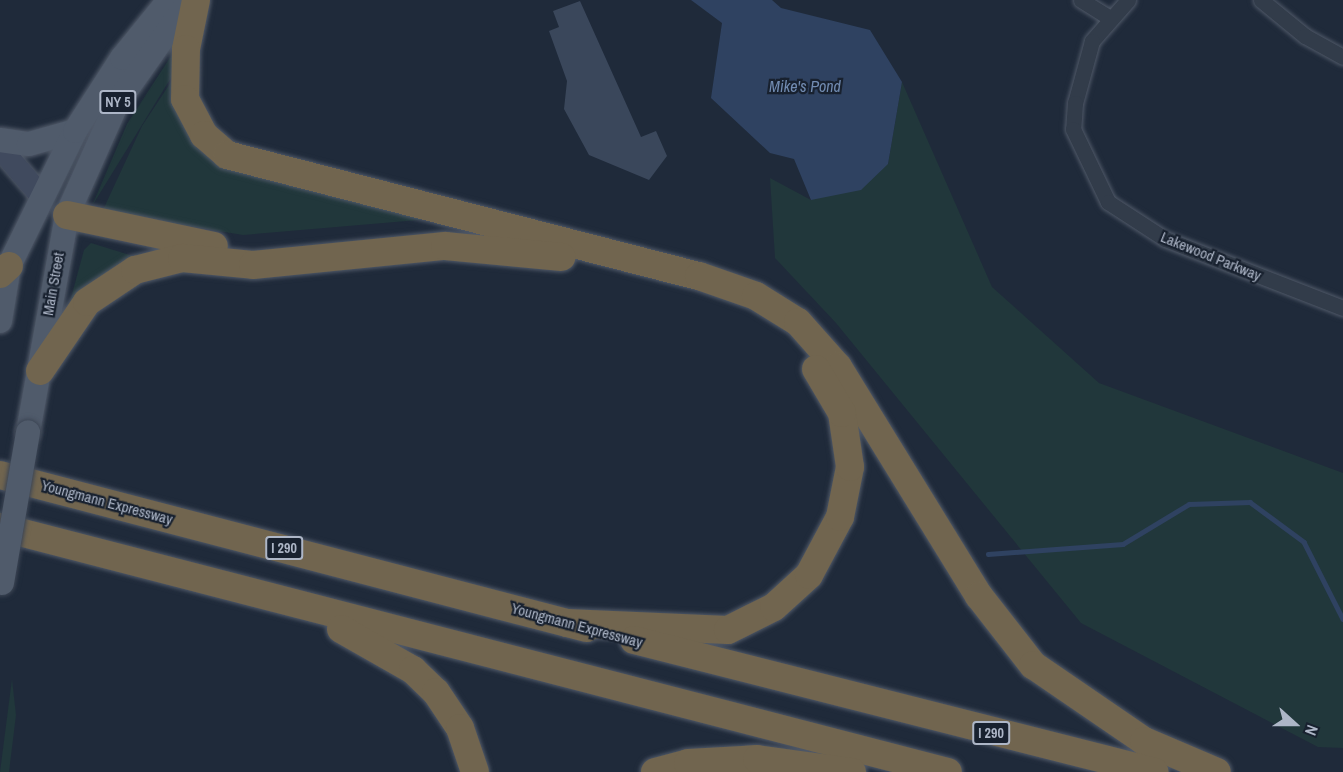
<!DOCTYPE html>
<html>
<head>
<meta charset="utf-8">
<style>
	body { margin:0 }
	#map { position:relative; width:1343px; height:772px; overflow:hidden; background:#1f2a3a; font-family:"Archivo Narrow",sans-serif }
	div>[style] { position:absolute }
	.green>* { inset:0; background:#21373b }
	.water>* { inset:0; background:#2f4261 }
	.stream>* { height:4.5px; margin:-2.25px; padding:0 2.25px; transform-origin:2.25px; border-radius:2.25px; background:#2f4261 }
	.building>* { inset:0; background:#3a475b }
	.roads { filter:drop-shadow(0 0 2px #505968) drop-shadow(0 0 2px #505968) }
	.street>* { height:15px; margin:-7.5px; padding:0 7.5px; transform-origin:7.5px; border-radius:7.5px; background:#323c4a }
	.secondary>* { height:22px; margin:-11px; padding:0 11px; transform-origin:11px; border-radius:11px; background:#404a5e }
	.primary>* { height:24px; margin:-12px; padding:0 12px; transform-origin:12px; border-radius:12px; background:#505b6b }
	.highway>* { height:28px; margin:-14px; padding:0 14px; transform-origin:14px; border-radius:14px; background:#71654f }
	.bridges { filter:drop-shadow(0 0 2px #3c4554) drop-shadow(0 0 2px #3c4554) }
	.primary-bridge>* { height:24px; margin:-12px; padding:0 12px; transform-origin:12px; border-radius:12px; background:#505b6b }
	span { translate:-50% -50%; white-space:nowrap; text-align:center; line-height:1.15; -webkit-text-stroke:4.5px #18212f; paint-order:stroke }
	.shield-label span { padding:2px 4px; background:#18212f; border:2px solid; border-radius:4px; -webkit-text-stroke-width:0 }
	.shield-label { font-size:14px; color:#adb6c7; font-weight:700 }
	.street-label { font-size:15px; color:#adb6c7 }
	.water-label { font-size:16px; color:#728cb2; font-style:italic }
	.north { position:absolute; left:1265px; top:694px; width:60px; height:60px; -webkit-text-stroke:4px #18212f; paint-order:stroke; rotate:111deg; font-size:16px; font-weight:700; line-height:24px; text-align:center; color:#adb6c7 }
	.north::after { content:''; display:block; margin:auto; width:21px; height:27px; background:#adb6c7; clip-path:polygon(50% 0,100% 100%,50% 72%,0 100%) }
</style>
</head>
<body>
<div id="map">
	<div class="green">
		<div style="clip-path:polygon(173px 53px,177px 68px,92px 206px,127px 124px)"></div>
		<div style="clip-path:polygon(173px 79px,188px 126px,442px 218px,243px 235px,102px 212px,142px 126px)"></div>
		<div style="clip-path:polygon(902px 82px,992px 287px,1099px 383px,1343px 473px,1343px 748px,1318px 747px,1081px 623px,836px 323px,775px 258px,770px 178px,811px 200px,888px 164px)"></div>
		<div style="clip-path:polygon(91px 243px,133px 256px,65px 320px,84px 250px)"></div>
		<div style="clip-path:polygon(12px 679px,16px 715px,9px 772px,0 772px)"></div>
	</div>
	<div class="water">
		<div style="clip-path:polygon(691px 0,772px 0,781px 8px,870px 30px,902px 82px,888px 164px,861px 190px,811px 200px,794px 159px,770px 153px,711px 98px,722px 23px)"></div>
	</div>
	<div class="stream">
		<div style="left:988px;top:554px;width:135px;rotate:-4.2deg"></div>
		<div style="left:1123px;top:544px;width:77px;rotate:-31.2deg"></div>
		<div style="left:1189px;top:504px;width:61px;rotate:-1.9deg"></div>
		<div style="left:1250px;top:502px;width:67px;rotate:36.5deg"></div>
		<div style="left:1304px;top:542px;width:86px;rotate:63.1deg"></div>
	</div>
	<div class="building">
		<div style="clip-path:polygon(580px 1px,641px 137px,656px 131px,667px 156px,649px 180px,589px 155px,564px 109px,567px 81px,549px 31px,559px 27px,553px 11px)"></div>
	</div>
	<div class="roads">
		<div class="street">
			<div style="left:1081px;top:0;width:32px;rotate:32deg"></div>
			<div style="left:1128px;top:0;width:55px;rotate:131.3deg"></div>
			<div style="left:1092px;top:41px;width:64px;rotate:105.3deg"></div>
			<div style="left:1075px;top:103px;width:26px;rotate:94deg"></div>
			<div style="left:1073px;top:129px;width:81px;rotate:64.4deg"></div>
			<div style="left:1108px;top:202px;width:68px;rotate:33deg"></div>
			<div style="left:1165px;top:239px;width:191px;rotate:21.2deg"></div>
			<div style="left:1261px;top:0;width:57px;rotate:39.3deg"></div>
			<div style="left:1305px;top:36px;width:43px;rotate:28.9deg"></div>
		</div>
		<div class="secondary">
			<div style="left:0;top:148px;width:66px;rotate:49.3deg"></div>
		</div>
		<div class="primary">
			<div style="left:0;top:140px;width:29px;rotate:8deg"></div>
			<div style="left:29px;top:144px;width:48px;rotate:-15.8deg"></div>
			<div style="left:0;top:321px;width:56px;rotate:-80.7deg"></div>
			<div style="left:9px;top:266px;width:150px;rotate:-63.9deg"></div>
			<div style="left:75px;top:131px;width:87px;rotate:-57.2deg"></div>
			<div style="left:122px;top:58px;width:75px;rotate:-51deg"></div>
			<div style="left:28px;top:432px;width:220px;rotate:-79.8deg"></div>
			<div style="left:67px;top:215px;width:123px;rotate:-65.9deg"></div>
			<div style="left:117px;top:103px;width:126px;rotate:-54.7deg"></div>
		</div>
		<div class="highway">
			<div style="left:196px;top:0;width:50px;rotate:101.5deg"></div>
			<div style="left:186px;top:49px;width:50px;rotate:91.1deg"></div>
			<div style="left:185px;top:99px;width:41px;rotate:62.2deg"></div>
			<div style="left:204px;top:135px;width:30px;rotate:41deg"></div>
			<div style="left:227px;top:155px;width:487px;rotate:14.4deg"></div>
			<div style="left:699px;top:276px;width:60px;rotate:19.3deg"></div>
			<div style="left:756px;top:296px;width:49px;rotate:31.8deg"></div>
			<div style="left:798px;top:322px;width:60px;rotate:48.4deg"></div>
			<div style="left:838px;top:367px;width:269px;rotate:58.4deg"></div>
			<div style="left:979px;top:596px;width:88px;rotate:52deg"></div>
			<div style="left:1033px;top:665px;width:135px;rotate:34.4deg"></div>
			<div style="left:1144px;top:741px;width:79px;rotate:23deg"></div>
			<div style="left:67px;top:215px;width:150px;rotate:11.9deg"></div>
			<div style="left:0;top:274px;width:12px;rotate:-42deg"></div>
			<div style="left:40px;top:371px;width:83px;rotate:-55.7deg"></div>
			<div style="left:87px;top:302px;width:58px;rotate:-33.7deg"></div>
			<div style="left:135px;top:270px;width:49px;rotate:-14.3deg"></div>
			<div style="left:182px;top:258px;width:71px;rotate:5.6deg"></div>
			<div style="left:253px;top:265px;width:193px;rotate:-5.7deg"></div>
			<div style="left:445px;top:246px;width:117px;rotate:5.4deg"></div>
			<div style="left:0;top:475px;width:606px;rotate:14.63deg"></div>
			<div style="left:0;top:527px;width:979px;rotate:14.49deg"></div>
			<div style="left:567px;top:623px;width:161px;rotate:2.5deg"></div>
			<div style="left:728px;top:630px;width:51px;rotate:-26.6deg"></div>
			<div style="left:774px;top:607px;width:47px;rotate:-42.4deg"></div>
			<div style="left:809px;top:575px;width:66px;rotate:-61.9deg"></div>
			<div style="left:840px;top:517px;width:51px;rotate:-78.7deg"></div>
			<div style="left:850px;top:467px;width:55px;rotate:-98.4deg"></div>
			<div style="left:842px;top:413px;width:51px;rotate:-120.6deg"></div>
			<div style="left:341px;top:629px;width:83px;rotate:29.7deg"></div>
			<div style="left:413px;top:670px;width:32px;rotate:44deg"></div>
			<div style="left:436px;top:692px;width:43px;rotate:56.3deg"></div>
			<div style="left:460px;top:728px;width:46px;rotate:71.2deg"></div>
			<div style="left:634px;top:640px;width:537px;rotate:14.22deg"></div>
			<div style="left:655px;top:772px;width:34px;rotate:-15deg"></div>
			<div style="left:688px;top:763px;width:69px;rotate:-3.3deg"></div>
			<div style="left:757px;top:759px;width:96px;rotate:7.8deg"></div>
		</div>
	</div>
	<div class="bridges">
		<div class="primary-bridge">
			<div style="left:2px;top:583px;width:153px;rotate:-80.2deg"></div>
		</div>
	</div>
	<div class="shield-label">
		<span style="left:118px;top:102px">NY 5</span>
		<span style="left:284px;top:548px">I 290</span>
		<span style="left:991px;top:733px">I 290</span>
	</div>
	<div class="street-label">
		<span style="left:1211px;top:256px;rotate:22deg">Lakewood Parkway</span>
		<span style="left:53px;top:284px;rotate:-80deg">Main Street</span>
		<span style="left:107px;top:502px;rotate:15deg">Youngmann Expressway</span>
		<span style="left:577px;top:625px;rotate:15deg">Youngmann Expressway</span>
	</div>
	<div class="water-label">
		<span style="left:805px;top:86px">Mike's Pond</span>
	</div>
	<div class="north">N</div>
</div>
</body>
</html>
